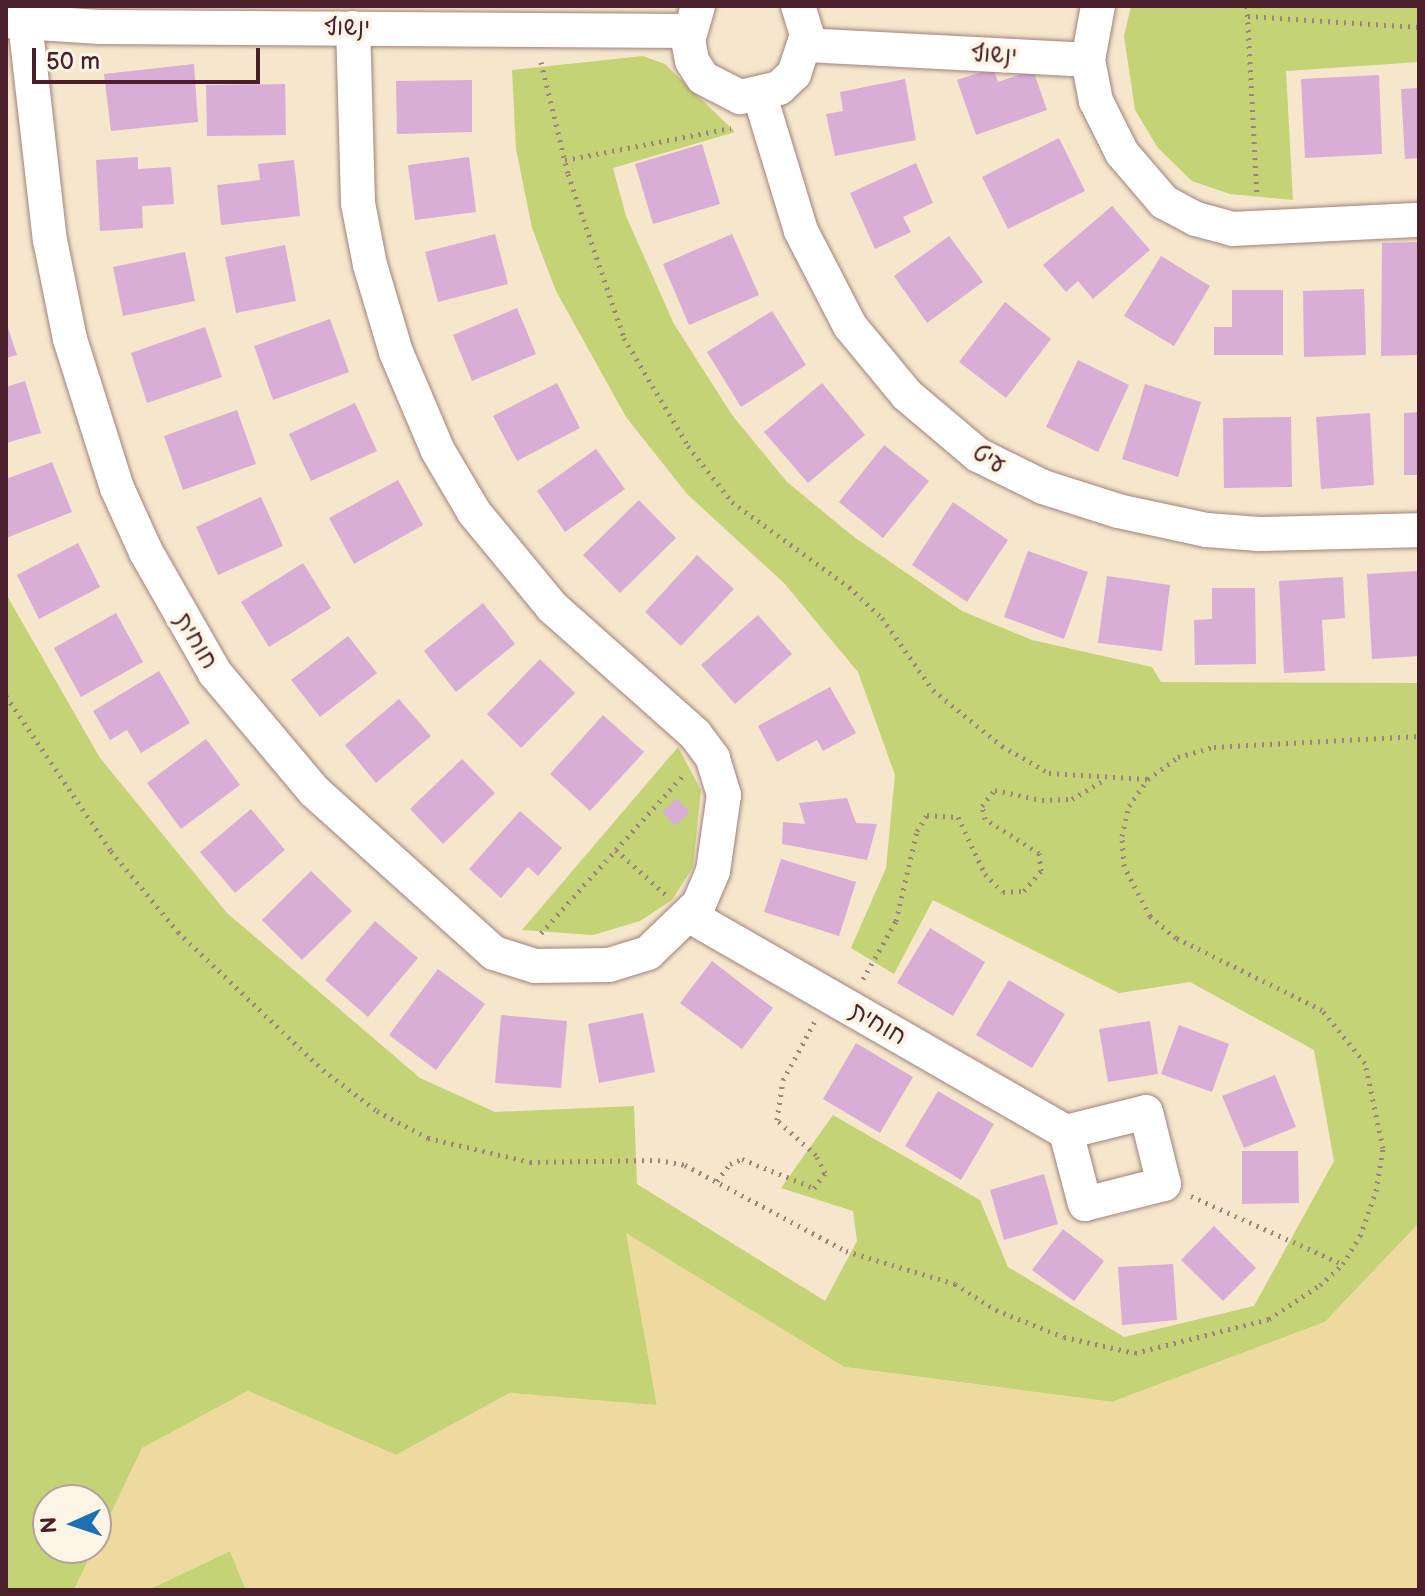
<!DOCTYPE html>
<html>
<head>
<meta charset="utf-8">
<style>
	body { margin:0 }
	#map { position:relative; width:1425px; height:1596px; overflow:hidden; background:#f5e6cc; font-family:"Balsamiq Sans","Playpen Sans Hebrew",sans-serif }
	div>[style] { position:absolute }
	.green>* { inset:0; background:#c4d376 }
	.sand>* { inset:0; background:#eeda9e }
	.building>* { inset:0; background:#d8aed7 }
	.path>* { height:5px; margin-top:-2.5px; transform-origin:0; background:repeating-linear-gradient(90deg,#a0827c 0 2px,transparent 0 8px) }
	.roads { filter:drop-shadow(0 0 2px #a0827c) drop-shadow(0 0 2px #a0827c) }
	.minor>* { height:34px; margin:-17px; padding:0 17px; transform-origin:17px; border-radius:17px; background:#fff }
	span { translate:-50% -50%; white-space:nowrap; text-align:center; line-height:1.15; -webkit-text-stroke:8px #fcf5e5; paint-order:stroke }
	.street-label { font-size:24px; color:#4a1f2b }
	.frame { position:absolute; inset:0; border:8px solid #4a1f2b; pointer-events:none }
	.north { position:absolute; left:32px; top:1484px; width:80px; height:80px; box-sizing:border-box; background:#fcf5e5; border:2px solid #b59f9b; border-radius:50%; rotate:267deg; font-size:22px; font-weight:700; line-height:32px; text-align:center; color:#4a1f2b }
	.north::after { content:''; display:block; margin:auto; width:28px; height:36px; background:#1f6fb2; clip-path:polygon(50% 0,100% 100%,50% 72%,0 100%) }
	.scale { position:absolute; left:32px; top:48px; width:228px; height:36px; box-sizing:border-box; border:4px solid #4a1f2b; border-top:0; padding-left:10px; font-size:24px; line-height:28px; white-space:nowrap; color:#4a1f2b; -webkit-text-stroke:6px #fcf5e5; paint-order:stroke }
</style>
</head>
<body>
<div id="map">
	<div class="green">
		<div style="clip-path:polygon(1131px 6px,1419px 6px,1419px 62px,1286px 71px,1293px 200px,1230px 194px,1192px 181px,1158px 148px,1135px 110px,1124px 36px)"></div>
		<div style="clip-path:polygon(643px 56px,665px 64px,735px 132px,613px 168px,626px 216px,674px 324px,732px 415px,787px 482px,854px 537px,962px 611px,1032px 640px,1152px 667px,1161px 682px,1419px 683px,1419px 1223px,1325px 1322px,1112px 1402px,844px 1367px,627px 1234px,657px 1406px,510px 1393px,396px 1455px,248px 1391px,143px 1448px,96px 1544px,96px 1500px,48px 1500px,48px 1548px,94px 1548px,74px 1590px,6px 1590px,6px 594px,100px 758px,227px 913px,420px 1078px,495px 1112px,634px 1106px,637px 1184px,825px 1301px,857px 1241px,853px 1211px,781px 1188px,833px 1115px,980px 1200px,1008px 1267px,1124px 1337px,1254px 1306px,1334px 1161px,1314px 1050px,1190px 982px,1119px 993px,933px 900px,894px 974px,851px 948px,886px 868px,895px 775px,858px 672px,784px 583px,687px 494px,626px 417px,556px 291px,532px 228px,516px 149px,512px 70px)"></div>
		<div style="clip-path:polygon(678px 747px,701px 790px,693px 867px,672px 900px,640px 921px,593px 935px,522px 930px)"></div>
		<div style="clip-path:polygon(230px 1551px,246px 1590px,148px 1590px)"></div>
	</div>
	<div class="sand">
		<div style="clip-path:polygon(1419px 1223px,1419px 1590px,246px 1590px,230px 1551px,148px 1590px,74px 1590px,142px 1448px,248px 1391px,396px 1455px,510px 1393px,657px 1405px,626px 1233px,844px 1367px,1112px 1402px,1325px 1322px)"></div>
	</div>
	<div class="building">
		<div style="clip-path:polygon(194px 64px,198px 122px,111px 131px,104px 74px)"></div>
		<div style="clip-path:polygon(993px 68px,998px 82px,1033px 70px,1047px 110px,976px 135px,957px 80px)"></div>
		<div style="clip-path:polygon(1379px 75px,1382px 154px,1305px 158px,1301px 79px)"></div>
		<div style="clip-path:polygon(905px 79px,916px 140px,835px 156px,826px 114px,843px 111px,840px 92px)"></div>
		<div style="clip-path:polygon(472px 80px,472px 132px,397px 134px,396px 81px)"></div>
		<div style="clip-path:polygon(285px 84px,286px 135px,207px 136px,206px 85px)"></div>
		<div style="clip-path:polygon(1419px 88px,1419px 158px,1405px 159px,1401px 89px)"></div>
		<div style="clip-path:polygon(1059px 138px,1085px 191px,1008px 229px,982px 177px)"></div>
		<div style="clip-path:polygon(702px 144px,720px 204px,653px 224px,635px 164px)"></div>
		<div style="clip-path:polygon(138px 157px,138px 169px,171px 167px,174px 204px,142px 206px,143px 228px,100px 231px,96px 160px)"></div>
		<div style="clip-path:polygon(469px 157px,476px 212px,415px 220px,408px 165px)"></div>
		<div style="clip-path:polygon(294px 160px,300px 216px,221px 225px,217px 185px,260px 180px,258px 164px)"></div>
		<div style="clip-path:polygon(916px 163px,933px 203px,903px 217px,911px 232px,875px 249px,850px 193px)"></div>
		<div style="clip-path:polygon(1112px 206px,1150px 250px,1093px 299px,1078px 281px,1066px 292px,1043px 265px)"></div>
		<div style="clip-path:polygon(495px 234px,508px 284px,438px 302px,425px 252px)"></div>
		<div style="clip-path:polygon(732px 234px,759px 295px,689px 325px,663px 264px)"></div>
		<div style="clip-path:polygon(949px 236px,983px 282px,927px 323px,894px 276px)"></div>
		<div style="clip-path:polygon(1419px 242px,1419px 355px,1381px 356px,1382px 243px)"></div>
		<div style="clip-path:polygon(285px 245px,296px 301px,236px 313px,225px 257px)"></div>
		<div style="clip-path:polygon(185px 252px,195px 301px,123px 316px,113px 267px)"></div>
		<div style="clip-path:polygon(1161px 256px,1210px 286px,1174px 346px,1124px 316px)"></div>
		<div style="clip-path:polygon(1364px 289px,1366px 355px,1304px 357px,1303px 291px)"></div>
		<div style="clip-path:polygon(1232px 290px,1283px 290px,1283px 355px,1214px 355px,1214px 327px,1232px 327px)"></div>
		<div style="clip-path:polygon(1005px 302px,1051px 339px,1006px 398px,959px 362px)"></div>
		<div style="clip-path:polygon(517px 308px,536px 354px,472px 381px,453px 335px)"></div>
		<div style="clip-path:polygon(772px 311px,806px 365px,741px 407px,707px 352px)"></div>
		<div style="clip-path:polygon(330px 319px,349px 372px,273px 400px,254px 346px)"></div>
		<div style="clip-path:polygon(6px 322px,17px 355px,6px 358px)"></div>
		<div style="clip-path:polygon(205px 327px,222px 377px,147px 403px,131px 353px)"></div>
		<div style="clip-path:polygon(1078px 360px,1129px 385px,1098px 452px,1046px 427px)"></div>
		<div style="clip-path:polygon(25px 381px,41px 433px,6px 443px,6px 387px)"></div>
		<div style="clip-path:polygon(557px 383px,580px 428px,517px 461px,493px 416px)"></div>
		<div style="clip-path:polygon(822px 383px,865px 435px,808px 483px,764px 432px)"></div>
		<div style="clip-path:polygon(1145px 384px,1201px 402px,1178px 477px,1122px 459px)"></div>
		<div style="clip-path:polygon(355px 403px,377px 451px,311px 481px,289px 434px)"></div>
		<div style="clip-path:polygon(237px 410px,256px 464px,183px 490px,164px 436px)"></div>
		<div style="clip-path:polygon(1419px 412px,1419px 475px,1404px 475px,1404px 413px)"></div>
		<div style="clip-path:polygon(1370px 413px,1374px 485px,1321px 489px,1316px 417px)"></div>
		<div style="clip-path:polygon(1291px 417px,1292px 487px,1224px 488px,1223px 418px)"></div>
		<div style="clip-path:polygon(884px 445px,929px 481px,883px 538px,839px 502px)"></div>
		<div style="clip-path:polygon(596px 449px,625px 489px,565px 532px,537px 491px)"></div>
		<div style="clip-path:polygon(52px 462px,72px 512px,6px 538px,6px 479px)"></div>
		<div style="clip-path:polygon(398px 480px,423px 525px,354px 564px,329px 518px)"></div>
		<div style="clip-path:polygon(261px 497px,283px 546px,218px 575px,196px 527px)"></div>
		<div style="clip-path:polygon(639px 500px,676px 538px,620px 593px,583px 555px)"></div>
		<div style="clip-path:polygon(953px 502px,1008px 540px,967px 602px,912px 565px)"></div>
		<div style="clip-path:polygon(78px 543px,100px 587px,39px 619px,17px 575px)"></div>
		<div style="clip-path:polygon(1028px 551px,1088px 572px,1064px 639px,1004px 617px)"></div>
		<div style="clip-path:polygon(697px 555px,734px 589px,681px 646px,645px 612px)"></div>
		<div style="clip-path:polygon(303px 563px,331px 608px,269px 647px,241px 602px)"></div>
		<div style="clip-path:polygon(1419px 571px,1419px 656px,1372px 659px,1367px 574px)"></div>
		<div style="clip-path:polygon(1107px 576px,1170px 585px,1162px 651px,1098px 643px)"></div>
		<div style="clip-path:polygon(1343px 577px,1345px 618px,1322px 620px,1325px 671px,1284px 673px,1279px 581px)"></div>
		<div style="clip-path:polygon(1212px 588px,1255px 588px,1256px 664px,1195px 665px,1194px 620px,1212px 619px)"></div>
		<div style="clip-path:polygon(483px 603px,515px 644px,456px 692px,424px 651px)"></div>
		<div style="clip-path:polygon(116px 613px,143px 662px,81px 697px,54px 648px)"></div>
		<div style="clip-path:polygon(758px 615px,792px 654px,735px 704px,701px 665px)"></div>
		<div style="clip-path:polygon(348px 636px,377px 673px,320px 717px,291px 680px)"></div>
		<div style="clip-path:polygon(540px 659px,575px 693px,521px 748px,487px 714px)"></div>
		<div style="clip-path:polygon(159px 671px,190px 723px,141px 753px,127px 730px,110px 740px,93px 711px)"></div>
		<div style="clip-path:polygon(830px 687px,856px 733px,823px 751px,817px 740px,777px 762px,758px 726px)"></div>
		<div style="clip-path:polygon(399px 699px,431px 736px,376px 783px,345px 745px)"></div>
		<div style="clip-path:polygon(603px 715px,644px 752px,590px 811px,550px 774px)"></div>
		<div style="clip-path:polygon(206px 739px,240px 785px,181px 829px,147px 783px)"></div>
		<div style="clip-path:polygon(462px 759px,495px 793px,443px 844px,410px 809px)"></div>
		<div style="clip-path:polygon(677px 798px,690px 812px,675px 826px,662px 812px)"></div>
		<div style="clip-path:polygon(847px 798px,856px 823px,877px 824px,867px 860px,782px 844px,783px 822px,805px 824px,799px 803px)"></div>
		<div style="clip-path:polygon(251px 809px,285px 850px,235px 893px,200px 852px)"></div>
		<div style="clip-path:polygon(520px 811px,562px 848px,538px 876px,528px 867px,501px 898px,469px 869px)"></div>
		<div style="clip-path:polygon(781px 859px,856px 882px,839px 936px,764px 912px)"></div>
		<div style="clip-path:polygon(311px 871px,352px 911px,302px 960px,262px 920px)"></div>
		<div style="clip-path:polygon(375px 921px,418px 958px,368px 1017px,325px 980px)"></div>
		<div style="clip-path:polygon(930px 928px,985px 962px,953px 1016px,897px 983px)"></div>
		<div style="clip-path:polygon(712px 961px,773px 1008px,742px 1049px,680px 1003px)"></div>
		<div style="clip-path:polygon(438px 969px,485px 1004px,436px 1070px,389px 1035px)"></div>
		<div style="clip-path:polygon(1009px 980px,1065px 1014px,1032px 1068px,976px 1035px)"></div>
		<div style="clip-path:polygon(643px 1013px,655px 1072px,599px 1083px,588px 1024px)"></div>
		<div style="clip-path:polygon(501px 1015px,567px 1021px,561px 1088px,495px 1083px)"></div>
		<div style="clip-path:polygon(1150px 1021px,1158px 1074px,1108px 1082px,1099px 1029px)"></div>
		<div style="clip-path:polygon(1179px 1025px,1229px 1044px,1212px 1092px,1161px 1074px)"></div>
		<div style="clip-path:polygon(856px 1043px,913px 1077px,880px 1133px,823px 1099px)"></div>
		<div style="clip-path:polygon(1275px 1075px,1296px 1127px,1244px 1148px,1222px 1096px)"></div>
		<div style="clip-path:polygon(938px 1091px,994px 1124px,961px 1180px,905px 1146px)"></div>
		<div style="clip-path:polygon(1242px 1151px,1298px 1151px,1299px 1203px,1242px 1204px)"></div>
		<div style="clip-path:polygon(1044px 1174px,1058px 1224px,1004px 1240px,990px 1190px)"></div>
		<div style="clip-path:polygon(1214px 1226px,1256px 1268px,1223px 1301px,1181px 1260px)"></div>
		<div style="clip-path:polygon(1063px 1229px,1104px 1261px,1074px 1301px,1032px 1270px)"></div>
		<div style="clip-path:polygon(1173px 1264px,1177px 1320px,1122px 1325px,1118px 1267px)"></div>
	</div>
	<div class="path">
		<div style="left:1247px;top:6px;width:190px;rotate:87deg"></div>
		<div style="left:1248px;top:16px;width:171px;rotate:3.7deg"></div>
		<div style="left:541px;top:62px;width:115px;rotate:76.4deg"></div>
		<div style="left:568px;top:174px;width:173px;rotate:71.1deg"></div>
		<div style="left:624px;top:338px;width:126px;rotate:59.3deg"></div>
		<div style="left:688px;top:446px;width:71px;rotate:51.8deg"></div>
		<div style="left:732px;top:502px;width:145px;rotate:36deg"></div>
		<div style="left:849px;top:587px;width:45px;rotate:43.2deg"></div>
		<div style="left:882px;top:618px;width:88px;rotate:54.7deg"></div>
		<div style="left:933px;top:690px;width:89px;rotate:39.1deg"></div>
		<div style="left:1002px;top:746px;width:54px;rotate:29.9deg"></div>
		<div style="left:1049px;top:773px;width:99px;rotate:3.5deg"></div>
		<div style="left:565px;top:160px;width:169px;rotate:-10.9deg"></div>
		<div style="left:6px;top:696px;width:187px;rotate:55.9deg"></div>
		<div style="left:111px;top:851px;width:105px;rotate:50.4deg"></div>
		<div style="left:178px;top:932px;width:200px;rotate:43.6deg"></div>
		<div style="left:323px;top:1070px;width:68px;rotate:37.2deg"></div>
		<div style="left:377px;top:1111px;width:58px;rotate:27.9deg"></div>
		<div style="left:428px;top:1138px;width:105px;rotate:13.2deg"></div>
		<div style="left:530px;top:1162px;width:128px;rotate:-0.9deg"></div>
		<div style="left:658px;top:1160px;width:27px;rotate:10deg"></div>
		<div style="left:685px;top:1165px;width:183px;rotate:28.1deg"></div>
		<div style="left:846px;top:1251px;width:114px;rotate:16.8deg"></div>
		<div style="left:955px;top:1284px;width:49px;rotate:32.4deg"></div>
		<div style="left:996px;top:1310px;width:73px;rotate:21.7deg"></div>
		<div style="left:1064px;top:1337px;width:73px;rotate:12.7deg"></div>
		<div style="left:1135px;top:1353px;width:138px;rotate:-14.2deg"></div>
		<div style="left:1269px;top:1319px;width:61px;rotate:-33.7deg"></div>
		<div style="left:1320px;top:1285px;width:31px;rotate:-42deg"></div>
		<div style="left:1343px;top:1264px;width:33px;rotate:-59deg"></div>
		<div style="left:1360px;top:1236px;width:48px;rotate:-70.4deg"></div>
		<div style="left:1376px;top:1191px;width:44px;rotate:-80.8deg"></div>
		<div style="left:1383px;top:1148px;width:87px;rotate:-102deg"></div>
		<div style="left:1365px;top:1063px;width:68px;rotate:-129.1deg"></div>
		<div style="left:1322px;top:1010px;width:163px;rotate:-153.7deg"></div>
		<div style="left:1176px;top:938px;width:34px;rotate:-140deg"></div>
		<div style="left:1150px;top:916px;width:56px;rotate:-117.5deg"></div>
		<div style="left:1124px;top:866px;width:30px;rotate:-94deg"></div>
		<div style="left:1122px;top:836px;width:31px;rotate:-77deg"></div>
		<div style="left:1129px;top:806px;width:33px;rotate:-55deg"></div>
		<div style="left:1148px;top:779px;width:37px;rotate:-36deg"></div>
		<div style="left:1178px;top:757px;width:37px;rotate:-16deg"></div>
		<div style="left:1214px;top:747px;width:205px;rotate:-3.1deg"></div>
		<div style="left:616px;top:850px;width:66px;rotate:41.9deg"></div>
		<div style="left:541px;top:933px;width:214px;rotate:-48deg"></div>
		<div style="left:863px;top:979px;width:67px;rotate:-60.4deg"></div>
		<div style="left:896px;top:921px;width:92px;rotate:-76.9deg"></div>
		<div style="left:917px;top:831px;width:19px;rotate:-58deg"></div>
		<div style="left:927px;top:815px;width:31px;rotate:4deg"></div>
		<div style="left:958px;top:817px;width:63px;rotate:64.7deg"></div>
		<div style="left:985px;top:874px;width:25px;rotate:45deg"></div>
		<div style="left:1003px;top:892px;width:21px;rotate:-3deg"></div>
		<div style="left:1024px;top:891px;width:26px;rotate:-50deg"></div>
		<div style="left:1041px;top:871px;width:18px;rotate:-96deg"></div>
		<div style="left:1039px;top:853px;width:64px;rotate:-147.8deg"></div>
		<div style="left:985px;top:819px;width:13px;rotate:-103deg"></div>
		<div style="left:982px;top:806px;width:21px;rotate:-51deg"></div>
		<div style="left:995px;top:790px;width:48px;rotate:12deg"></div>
		<div style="left:1042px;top:800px;width:30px;rotate:-2deg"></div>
		<div style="left:1072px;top:799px;width:37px;rotate:-31deg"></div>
		<div style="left:717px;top:1181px;width:21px;rotate:-53deg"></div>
		<div style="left:730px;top:1164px;width:13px;rotate:-23deg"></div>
		<div style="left:742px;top:1159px;width:78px;rotate:21.9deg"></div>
		<div style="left:814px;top:1188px;width:19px;rotate:-54deg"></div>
		<div style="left:825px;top:1173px;width:20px;rotate:-117deg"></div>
		<div style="left:816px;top:1155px;width:52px;rotate:-138.1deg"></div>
		<div style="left:777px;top:1120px;width:40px;rotate:-81.5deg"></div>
		<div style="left:783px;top:1080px;width:67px;rotate:-61.5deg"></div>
		<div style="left:1191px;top:1196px;width:166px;rotate:24.2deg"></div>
	</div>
	<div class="roads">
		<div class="minor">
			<div style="left:698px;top:6px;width:35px;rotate:106deg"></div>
			<div style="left:688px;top:40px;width:21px;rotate:79deg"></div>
			<div style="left:692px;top:61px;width:20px;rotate:57deg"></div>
			<div style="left:703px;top:78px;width:42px;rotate:27.2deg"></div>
			<div style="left:740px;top:97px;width:40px;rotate:-13deg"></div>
			<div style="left:779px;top:88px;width:21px;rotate:-43deg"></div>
			<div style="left:794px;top:74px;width:41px;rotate:-71.6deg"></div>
			<div style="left:807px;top:35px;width:30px;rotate:-107deg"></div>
			<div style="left:1098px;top:6px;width:55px;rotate:100.5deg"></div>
			<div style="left:1088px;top:60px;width:42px;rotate:79deg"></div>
			<div style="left:1096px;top:101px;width:58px;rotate:63.4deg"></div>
			<div style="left:1122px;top:153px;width:65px;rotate:49.4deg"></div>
			<div style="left:1164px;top:202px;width:36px;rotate:28deg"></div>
			<div style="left:1196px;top:219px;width:38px;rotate:15deg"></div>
			<div style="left:1233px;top:229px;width:186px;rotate:-2.8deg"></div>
			<div style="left:6px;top:21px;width:94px;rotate:3.7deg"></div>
			<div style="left:100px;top:27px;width:589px;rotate:0.39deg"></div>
			<div style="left:25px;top:22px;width:219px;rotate:83.5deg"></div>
			<div style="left:50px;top:240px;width:101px;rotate:78.6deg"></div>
			<div style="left:70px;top:339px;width:156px;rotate:72.5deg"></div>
			<div style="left:117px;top:488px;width:70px;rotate:65.6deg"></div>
			<div style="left:146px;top:552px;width:139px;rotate:60.3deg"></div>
			<div style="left:215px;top:673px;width:154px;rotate:50deg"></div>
			<div style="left:314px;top:791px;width:242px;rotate:42deg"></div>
			<div style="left:494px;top:953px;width:43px;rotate:17.6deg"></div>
			<div style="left:535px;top:966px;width:74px;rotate:-0.8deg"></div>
			<div style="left:609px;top:965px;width:41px;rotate:-17.1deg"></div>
			<div style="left:648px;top:953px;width:71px;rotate:-43.9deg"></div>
			<div style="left:699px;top:904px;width:36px;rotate:-67deg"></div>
			<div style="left:713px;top:871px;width:77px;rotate:-81.8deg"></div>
			<div style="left:724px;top:795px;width:39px;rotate:-107deg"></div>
			<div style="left:713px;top:758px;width:30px;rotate:-127deg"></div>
			<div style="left:695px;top:734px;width:190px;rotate:-138.4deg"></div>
			<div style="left:553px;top:608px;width:124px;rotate:-129.5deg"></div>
			<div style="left:474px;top:512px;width:71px;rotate:-120.5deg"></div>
			<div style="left:438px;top:451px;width:108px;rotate:-113deg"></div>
			<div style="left:396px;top:352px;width:91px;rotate:-106.6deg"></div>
			<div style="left:370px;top:265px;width:63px;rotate:-101deg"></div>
			<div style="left:358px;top:203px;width:175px;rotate:-91.6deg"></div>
			<div style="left:805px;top:45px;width:283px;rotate:3deg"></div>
			<div style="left:760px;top:96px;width:141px;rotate:73.1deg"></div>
			<div style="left:801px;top:231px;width:107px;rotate:62.7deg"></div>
			<div style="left:850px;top:326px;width:89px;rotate:50.4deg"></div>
			<div style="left:907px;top:395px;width:93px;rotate:40.2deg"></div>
			<div style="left:978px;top:455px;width:72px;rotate:26.2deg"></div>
			<div style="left:1043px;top:487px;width:79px;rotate:17.7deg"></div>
			<div style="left:1118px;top:511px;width:91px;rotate:12.1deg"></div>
			<div style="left:1207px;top:530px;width:52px;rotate:4.4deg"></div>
			<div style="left:1259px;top:534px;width:160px;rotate:-1.4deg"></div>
			<div style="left:690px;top:916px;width:434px;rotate:29.9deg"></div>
			<div style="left:1066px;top:1132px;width:82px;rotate:-14deg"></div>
			<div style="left:1146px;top:1112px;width:74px;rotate:76deg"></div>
			<div style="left:1164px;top:1184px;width:81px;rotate:165.8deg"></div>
			<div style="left:1085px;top:1204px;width:74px;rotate:-104.8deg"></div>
		</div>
	</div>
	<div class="street-label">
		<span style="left:347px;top:28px">ינשוף</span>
		<span style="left:994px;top:55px;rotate:3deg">ינשוף</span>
		<span style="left:989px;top:459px;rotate:30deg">עיט</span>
		<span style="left:196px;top:641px;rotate:59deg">חוחית</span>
		<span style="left:878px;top:1024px;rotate:30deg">חוחית</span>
	</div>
	<div class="frame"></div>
	<div class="north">N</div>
	<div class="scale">50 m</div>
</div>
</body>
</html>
